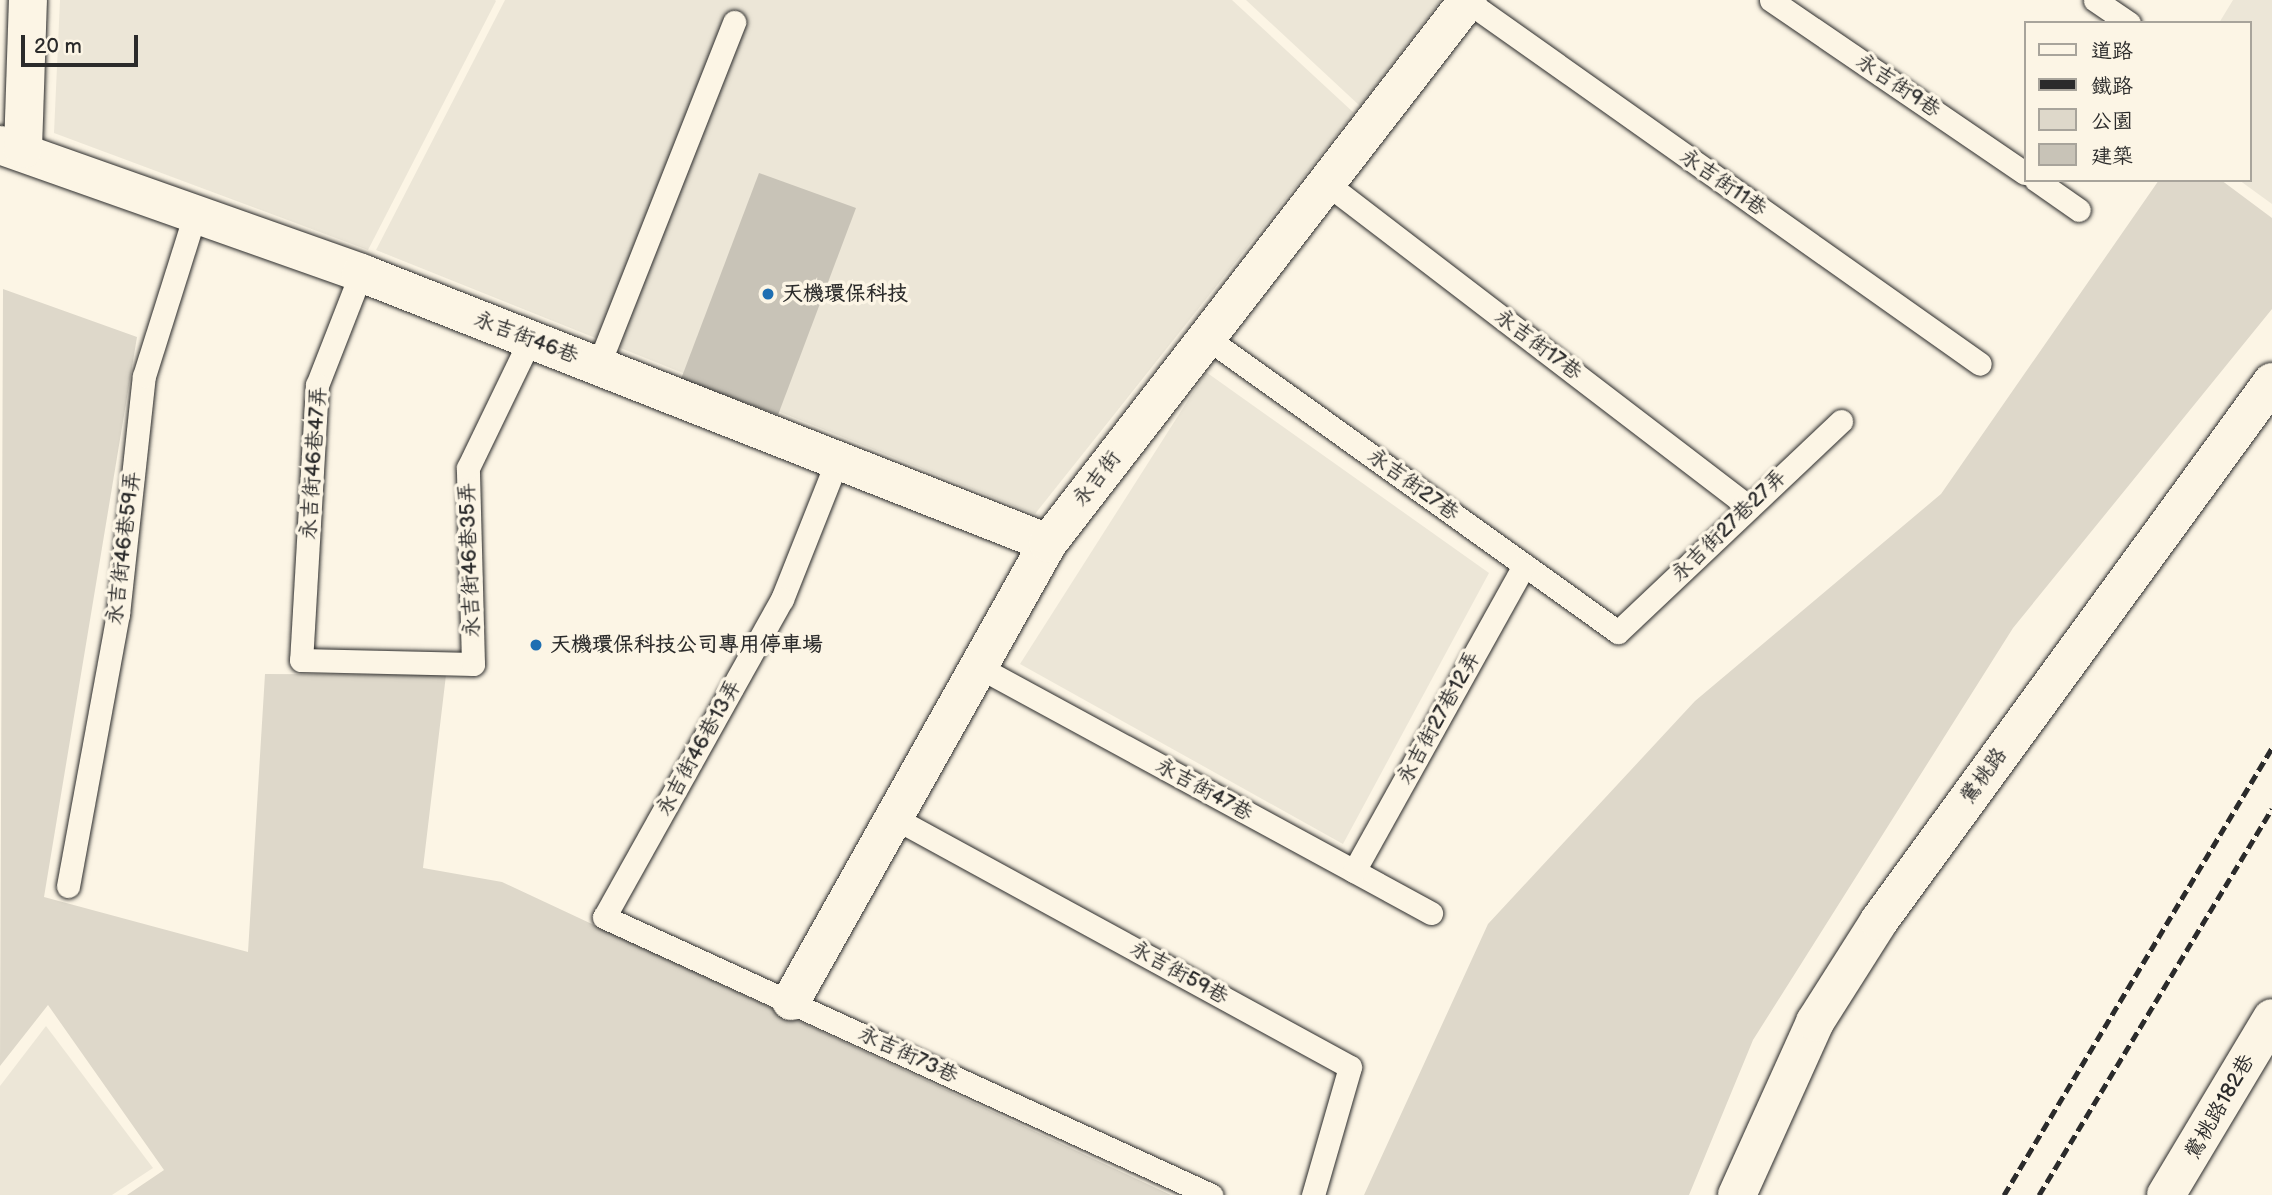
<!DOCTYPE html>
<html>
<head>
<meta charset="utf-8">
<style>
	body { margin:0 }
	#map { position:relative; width:2272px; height:1195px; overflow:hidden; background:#fcf5e5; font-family:"Balsamiq Sans","LXGW WenKai TC",sans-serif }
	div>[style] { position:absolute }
	.built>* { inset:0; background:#ece6d7 }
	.green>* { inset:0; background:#ded8ca }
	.building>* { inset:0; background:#c8c3b7 }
	.roads { filter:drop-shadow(0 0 2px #2b2b2b) drop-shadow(0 0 2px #2b2b2b) }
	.lane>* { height:23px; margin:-11.5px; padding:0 11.5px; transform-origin:11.5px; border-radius:11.5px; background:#fcf5e5 }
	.street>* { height:38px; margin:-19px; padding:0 19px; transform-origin:19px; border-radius:19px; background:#fcf5e5 }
	.secondary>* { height:38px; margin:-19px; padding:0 19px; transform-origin:19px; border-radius:19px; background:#fcf5e5 }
	.rail>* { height:5px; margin-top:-2.5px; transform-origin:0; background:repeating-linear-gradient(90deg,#2b2b2b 0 10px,transparent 0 15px) }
	.dots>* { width:19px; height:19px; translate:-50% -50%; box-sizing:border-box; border:4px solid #fcf5e5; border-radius:50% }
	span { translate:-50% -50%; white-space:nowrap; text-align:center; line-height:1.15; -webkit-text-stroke:7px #fcf5e5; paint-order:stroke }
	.street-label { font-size:21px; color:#2b2b2b }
	.poi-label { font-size:21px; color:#2b2b2b; font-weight:700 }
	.left { translate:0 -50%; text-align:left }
	.legend { position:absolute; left:2024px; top:21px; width:228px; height:161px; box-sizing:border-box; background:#fcf5e5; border:2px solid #a8a49b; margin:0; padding:9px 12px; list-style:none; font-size:21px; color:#2b2b2b }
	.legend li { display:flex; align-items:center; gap:14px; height:35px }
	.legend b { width:35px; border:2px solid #a8a49b }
	.scale { position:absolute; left:21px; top:35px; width:117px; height:32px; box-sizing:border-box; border:4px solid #2b2b2b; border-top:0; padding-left:9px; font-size:21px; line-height:24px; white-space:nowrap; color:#2b2b2b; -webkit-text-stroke:5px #fcf5e5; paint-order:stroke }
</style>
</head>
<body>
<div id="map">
	<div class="built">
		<div style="clip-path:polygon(60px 0,495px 0,496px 1px,368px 250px,54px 133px)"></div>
		<div style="clip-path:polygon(505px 0,1232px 0,1354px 113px,1035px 514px,376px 250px)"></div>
		<div style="clip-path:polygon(1246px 0,1441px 0,1360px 106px)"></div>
		<div style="clip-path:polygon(2233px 0,2272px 0,2272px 204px,2239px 180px,2249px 180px,2249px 23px,2219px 23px)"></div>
		<div style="clip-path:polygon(1206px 372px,1489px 573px,1343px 844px,1020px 664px)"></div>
		<div style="clip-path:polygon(46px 1026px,153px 1168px,112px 1195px,0 1195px,0 1086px)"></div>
	</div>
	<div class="green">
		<div style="clip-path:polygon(2159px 180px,2221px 180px,2272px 218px,2272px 309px,2013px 628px,1753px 1040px,1689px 1195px,1364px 1195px,1488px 924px,1695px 701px,1941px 494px)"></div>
		<div style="clip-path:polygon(3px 289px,137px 337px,44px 897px,248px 952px,265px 674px,446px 675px,423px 868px,502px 882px,1171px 1195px,127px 1195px,164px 1170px,48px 1005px,0 1066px)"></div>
	</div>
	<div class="building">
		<div style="clip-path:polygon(759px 173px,856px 208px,778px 415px,681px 379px)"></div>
	</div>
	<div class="roads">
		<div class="lane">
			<div style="left:1771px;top:0;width:307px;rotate:34.3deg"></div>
			<div style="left:2095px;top:0;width:41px;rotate:34.1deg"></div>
			<div style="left:1467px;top:1px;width:628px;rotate:35.28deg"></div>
			<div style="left:2036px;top:180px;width:52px;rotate:34.9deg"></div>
			<div style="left:1326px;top:183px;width:533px;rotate:37.45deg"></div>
			<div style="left:361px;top:273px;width:120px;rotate:111.4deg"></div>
			<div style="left:317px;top:385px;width:275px;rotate:93.3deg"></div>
			<div style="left:301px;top:660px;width:172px;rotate:1.3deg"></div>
			<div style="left:473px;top:664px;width:196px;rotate:-91.5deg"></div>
			<div style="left:468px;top:468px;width:142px;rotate:-64.2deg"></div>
			<div style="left:1207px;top:338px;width:505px;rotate:35.58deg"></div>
			<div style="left:1618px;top:632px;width:307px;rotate:-43.4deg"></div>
			<div style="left:598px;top:366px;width:370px;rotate:-68.4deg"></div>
			<div style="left:837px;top:461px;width:149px;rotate:111.7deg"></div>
			<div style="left:782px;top:599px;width:364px;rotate:119.2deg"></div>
			<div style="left:604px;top:917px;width:668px;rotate:24.61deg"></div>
			<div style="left:977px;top:666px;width:517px;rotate:28.55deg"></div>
			<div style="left:891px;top:816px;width:523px;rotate:28.67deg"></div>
			<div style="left:1350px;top:1067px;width:133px;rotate:106.1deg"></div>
			<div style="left:1354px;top:871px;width:350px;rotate:-60.9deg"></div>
			<div style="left:68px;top:886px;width:277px;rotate:-79.6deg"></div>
			<div style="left:118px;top:614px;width:239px;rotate:-83.8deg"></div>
			<div style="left:144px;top:376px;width:170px;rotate:-72.5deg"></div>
		</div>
		<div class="street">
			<div style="left:0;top:145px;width:383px;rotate:19.5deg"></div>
			<div style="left:361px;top:273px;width:738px;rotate:21.46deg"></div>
			<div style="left:23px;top:149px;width:149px;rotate:-88.1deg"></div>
			<div style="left:791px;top:1001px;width:525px;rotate:-60.7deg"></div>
			<div style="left:1048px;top:543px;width:686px;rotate:-52.28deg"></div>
			<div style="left:2166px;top:1195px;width:206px;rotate:-59.1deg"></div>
		</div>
		<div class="secondary">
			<div style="left:1737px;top:1195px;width:190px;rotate:-65.7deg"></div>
			<div style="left:1815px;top:1022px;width:120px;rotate:-57.6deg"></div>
			<div style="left:1879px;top:921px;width:667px;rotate:-53.9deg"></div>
		</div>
	</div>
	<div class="rail">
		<div style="left:2004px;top:1195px;width:521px;rotate:-59.06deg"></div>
		<div style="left:2039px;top:1195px;width:451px;rotate:-58.9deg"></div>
	</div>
	<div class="dots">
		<div style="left:768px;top:294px;background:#1f6fb2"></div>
		<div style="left:536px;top:645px;background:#1f6fb2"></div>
	</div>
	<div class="street-label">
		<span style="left:1898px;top:86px;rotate:34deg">永吉街9巷</span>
		<span style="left:1723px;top:183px;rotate:35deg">永吉街11巷</span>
		<span style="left:526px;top:338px;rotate:21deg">永吉街46巷</span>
		<span style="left:1538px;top:345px;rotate:37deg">永吉街17巷</span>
		<span style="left:314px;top:463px;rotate:-86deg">永吉街46巷47弄</span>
		<span style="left:1097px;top:479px;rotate:-52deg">永吉街</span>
		<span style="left:1413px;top:485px;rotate:36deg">永吉街27巷</span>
		<span style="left:1729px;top:526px;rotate:-44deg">永吉街27巷27弄</span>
		<span style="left:124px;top:548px;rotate:-83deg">永吉街46巷59弄</span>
		<span style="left:470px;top:560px;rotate:-92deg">永吉街46巷35弄</span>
		<span style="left:1439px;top:718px;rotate:-61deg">永吉街27巷12弄</span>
		<span style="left:699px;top:748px;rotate:-61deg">永吉街46巷13弄</span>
		<span style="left:1984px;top:776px;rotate:-54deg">鶯桃路</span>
		<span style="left:1204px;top:790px;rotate:29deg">永吉街47巷</span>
		<span style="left:1179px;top:973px;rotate:29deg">永吉街59巷</span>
		<span style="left:908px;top:1055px;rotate:25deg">永吉街73巷</span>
		<span style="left:2220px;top:1107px;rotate:-60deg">鶯桃路182巷</span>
	</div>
	<div class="poi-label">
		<span class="left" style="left:782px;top:294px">天機環保科技</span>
		<span class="left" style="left:550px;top:645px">天機環保科技公司專用停車場</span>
	</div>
	<ul class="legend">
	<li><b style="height:9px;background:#fcf5e5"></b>道路</li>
	<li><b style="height:9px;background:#2b2b2b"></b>鐵路</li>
	<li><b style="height:19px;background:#ded8ca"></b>公園</li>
	<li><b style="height:19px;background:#c8c3b7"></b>建築</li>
	</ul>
	<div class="scale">20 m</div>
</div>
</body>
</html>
